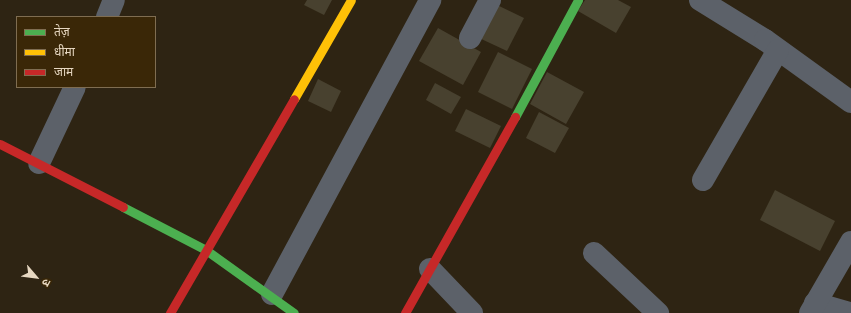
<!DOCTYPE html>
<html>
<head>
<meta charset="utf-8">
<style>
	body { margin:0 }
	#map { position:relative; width:851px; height:313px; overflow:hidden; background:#2e2413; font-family:"Space Grotesk","Noto Sans Devanagari",sans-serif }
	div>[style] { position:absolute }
	.building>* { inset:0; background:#48412f }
	.street>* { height:22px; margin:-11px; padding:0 11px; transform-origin:11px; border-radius:11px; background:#5c6169 }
	.fast>* { height:9px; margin:-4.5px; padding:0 4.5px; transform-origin:4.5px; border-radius:4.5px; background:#4caf50 }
	.slow>* { height:9px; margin:-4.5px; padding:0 4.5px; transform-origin:4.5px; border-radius:4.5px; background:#ffc107 }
	.jam>* { height:9px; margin:-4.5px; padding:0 4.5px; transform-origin:4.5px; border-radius:4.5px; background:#c62828 }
	span { translate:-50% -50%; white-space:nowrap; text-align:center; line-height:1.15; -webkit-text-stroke:3.5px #3a2707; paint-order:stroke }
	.legend { position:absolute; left:16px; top:16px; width:140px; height:72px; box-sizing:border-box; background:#3a2707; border:1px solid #7f6d51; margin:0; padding:5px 7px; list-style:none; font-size:12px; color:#e6d7c1 }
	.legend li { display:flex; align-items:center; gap:8px; height:20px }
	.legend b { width:20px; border:1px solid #7f6d51 }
	.north { position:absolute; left:16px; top:257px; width:40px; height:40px; -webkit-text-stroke:3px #3a2707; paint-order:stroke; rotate:118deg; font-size:11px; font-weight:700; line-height:16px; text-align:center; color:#e6d7c1 }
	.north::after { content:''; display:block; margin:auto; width:14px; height:18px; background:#e6d7c1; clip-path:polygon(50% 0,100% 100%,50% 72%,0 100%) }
</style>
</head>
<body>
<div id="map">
	<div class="building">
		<div style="clip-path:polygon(307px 0,332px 0,324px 15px,304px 5px)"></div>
		<div style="clip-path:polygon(585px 0,618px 0,631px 7px,616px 33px,578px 11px)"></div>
		<div style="clip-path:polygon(493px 3px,524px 18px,507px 51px,477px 37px)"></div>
		<div style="clip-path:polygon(438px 28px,481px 52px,463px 85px,419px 61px)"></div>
		<div style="clip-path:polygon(498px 52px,532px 69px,512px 109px,478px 92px)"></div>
		<div style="clip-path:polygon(547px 72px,584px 92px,566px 124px,530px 104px)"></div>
		<div style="clip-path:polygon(318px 79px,341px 91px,331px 112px,308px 101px)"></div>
		<div style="clip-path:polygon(435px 83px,461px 97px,451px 114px,426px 100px)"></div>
		<div style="clip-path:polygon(466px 109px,501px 126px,490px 148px,455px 131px)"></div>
		<div style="clip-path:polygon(539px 112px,569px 128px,555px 153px,526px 138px)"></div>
		<div style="clip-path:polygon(775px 190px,835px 221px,820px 251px,760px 220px)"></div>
	</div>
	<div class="street">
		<div style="left:700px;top:0;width:76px;rotate:31.6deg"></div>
		<div style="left:765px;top:40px;width:106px;rotate:35.8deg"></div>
		<div style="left:107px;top:17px;width:18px;rotate:-68deg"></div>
		<div style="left:470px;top:38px;width:43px;rotate:-62.2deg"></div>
		<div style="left:39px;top:163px;width:84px;rotate:-64.7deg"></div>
		<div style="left:703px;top:180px;width:150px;rotate:-60deg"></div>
		<div style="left:594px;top:253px;width:88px;rotate:43.2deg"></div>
		<div style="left:430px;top:269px;width:61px;rotate:46.3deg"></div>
		<div style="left:272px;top:294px;width:334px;rotate:-61.7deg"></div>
		<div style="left:815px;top:303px;width:37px;rotate:16deg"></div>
		<div style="left:810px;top:313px;width:82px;rotate:-60deg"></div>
	</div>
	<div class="fast">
		<div style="left:515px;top:117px;width:133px;rotate:-61.7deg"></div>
		<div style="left:123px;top:207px;width:93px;rotate:27.4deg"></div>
		<div style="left:206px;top:250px;width:108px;rotate:35.6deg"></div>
	</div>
	<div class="slow">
		<div style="left:294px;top:99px;width:114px;rotate:-60.1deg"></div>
	</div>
	<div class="jam">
		<div style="left:0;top:144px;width:138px;rotate:27.1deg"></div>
		<div style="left:170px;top:313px;width:247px;rotate:-59.9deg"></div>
		<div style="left:405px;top:313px;width:225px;rotate:-60.7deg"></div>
	</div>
	<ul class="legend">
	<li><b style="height:5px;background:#4caf50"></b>तेज़</li>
	<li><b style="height:5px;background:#ffc107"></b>धीमा</li>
	<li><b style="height:5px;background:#c62828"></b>जाम</li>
	</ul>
	<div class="north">उ</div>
</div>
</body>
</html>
